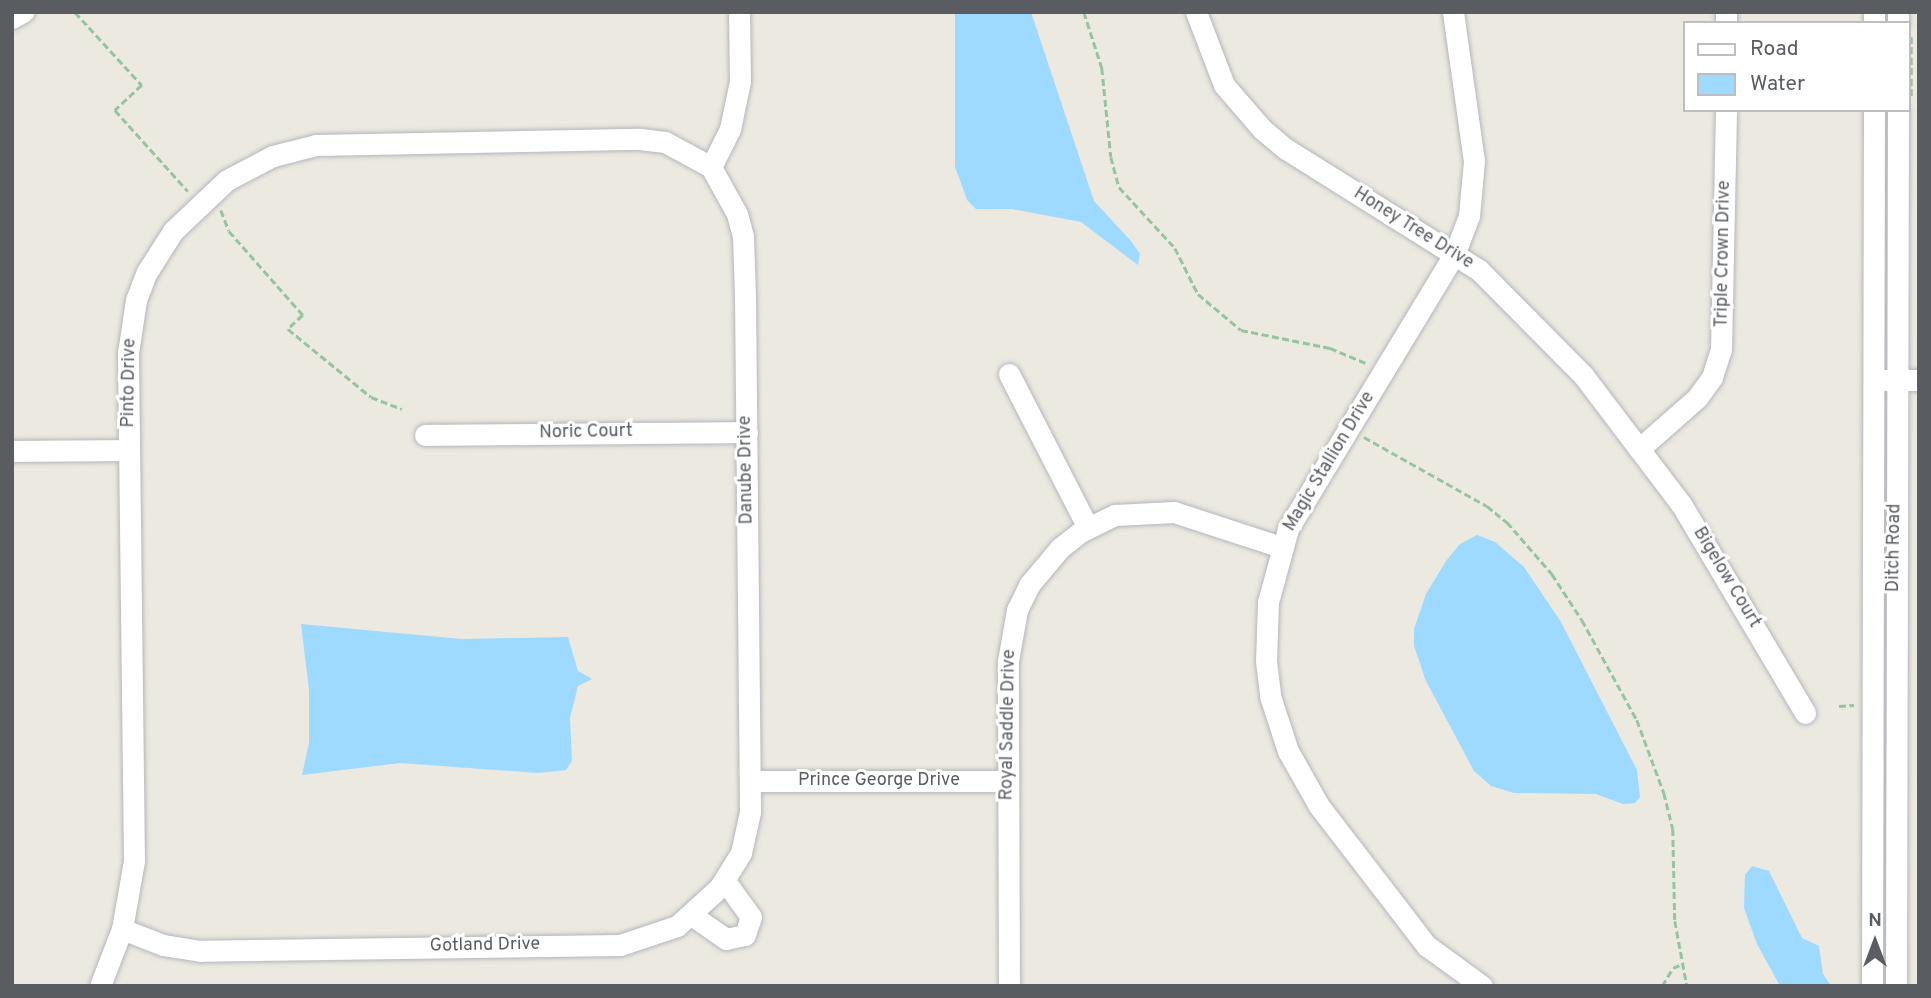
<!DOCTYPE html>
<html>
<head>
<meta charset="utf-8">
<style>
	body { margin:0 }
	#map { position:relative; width:1931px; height:998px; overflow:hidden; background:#ece9e0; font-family:Overpass,sans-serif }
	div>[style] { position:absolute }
	.water>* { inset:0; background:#9edaff }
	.path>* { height:2.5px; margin-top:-1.25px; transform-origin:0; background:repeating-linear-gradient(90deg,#95c5a0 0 7px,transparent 0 10.5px) }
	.roads { filter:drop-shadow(0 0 2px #b3b7bb) drop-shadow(0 0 2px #b3b7bb) }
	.minor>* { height:21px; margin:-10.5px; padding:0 10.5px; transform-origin:10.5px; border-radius:10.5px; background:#fff }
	span { translate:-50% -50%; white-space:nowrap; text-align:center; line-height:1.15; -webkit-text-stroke:6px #fff; paint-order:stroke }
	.street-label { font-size:18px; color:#595d61 }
	.frame { position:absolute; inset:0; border:14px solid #595d61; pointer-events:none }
	.legend { position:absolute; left:1683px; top:21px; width:228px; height:91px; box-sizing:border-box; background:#fff; border:2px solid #bdbec0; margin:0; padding:9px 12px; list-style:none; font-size:21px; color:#595d61 }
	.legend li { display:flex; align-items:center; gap:14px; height:35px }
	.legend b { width:35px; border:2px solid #bdbec0 }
	.north { position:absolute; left:1840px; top:907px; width:70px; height:70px; -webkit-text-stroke:5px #fff; paint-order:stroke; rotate:0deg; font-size:19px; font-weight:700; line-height:28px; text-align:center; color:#595d61 }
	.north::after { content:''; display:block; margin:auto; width:24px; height:32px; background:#595d61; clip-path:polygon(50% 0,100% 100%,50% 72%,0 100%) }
</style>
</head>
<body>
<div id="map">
	<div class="water">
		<div style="clip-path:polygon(955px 12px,1031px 12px,1094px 201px,1131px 241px,1140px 254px,1138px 265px,1081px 222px,1012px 209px,976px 209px,967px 200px,955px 167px)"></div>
		<div style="clip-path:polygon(1477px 535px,1495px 542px,1524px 567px,1561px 622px,1637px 770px,1640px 797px,1635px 803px,1623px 804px,1596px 794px,1514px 793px,1491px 786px,1474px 771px,1426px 681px,1414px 646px,1414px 629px,1426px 594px,1446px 561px,1460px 544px)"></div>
		<div style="clip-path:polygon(301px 624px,462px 639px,568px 637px,578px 671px,592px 679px,578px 686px,570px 718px,572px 761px,566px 770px,538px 773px,400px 763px,302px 775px,309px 743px,309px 690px)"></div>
		<div style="clip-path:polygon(1752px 866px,1769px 871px,1802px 938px,1819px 946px,1823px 974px,1831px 986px,1780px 986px,1757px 944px,1744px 908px,1745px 875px)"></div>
	</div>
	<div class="path">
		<div style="left:75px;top:12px;width:99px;rotate:47.5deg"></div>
		<div style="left:142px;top:85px;width:37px;rotate:137deg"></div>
		<div style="left:115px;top:110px;width:109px;rotate:48deg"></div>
		<div style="left:1084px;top:12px;width:59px;rotate:72.2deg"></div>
		<div style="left:1102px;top:68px;width:89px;rotate:84.2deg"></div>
		<div style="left:1111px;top:157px;width:31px;rotate:75deg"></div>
		<div style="left:1119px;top:187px;width:83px;rotate:47.4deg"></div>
		<div style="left:1175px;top:248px;width:51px;rotate:63.4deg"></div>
		<div style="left:1198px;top:294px;width:56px;rotate:39.9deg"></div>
		<div style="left:1241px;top:330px;width:91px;rotate:11.4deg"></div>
		<div style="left:1330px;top:348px;width:41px;rotate:22.8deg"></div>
		<div style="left:1911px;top:96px;width:59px;rotate:-90deg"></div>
		<div style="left:221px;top:210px;width:22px;rotate:69deg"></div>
		<div style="left:229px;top:231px;width:112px;rotate:48.6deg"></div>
		<div style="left:303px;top:315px;width:21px;rotate:137deg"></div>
		<div style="left:288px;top:329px;width:107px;rotate:39.3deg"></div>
		<div style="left:371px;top:397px;width:33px;rotate:21deg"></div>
		<div style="left:1364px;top:437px;width:141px;rotate:29.3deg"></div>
		<div style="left:1487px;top:506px;width:26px;rotate:39deg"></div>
		<div style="left:1507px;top:522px;width:69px;rotate:49.1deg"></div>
		<div style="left:1552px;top:574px;width:55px;rotate:56.9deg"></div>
		<div style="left:1582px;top:620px;width:114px;rotate:61.2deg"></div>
		<div style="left:1637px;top:720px;width:78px;rotate:69.7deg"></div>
		<div style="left:1664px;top:793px;width:37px;rotate:76deg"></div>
		<div style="left:1673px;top:829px;width:92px;rotate:88.8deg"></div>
		<div style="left:1675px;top:921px;width:66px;rotate:79.5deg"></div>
		<div style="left:1839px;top:706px;width:15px;rotate:-4deg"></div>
		<div style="left:1662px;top:986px;width:21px;rotate:-59deg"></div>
		<div style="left:1673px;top:968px;width:10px;rotate:-24deg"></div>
	</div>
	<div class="roads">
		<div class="minor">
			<div style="left:1196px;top:12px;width:78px;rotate:69deg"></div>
			<div style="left:1224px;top:85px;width:58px;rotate:49.2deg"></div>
			<div style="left:1262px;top:129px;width:31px;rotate:40deg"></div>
			<div style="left:1286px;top:149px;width:228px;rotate:32.1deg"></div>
			<div style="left:1479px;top:270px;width:148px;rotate:45.3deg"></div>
			<div style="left:1583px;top:375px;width:162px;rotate:52.8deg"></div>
			<div style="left:1681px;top:504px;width:243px;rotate:59.3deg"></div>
			<div style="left:1453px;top:12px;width:150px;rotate:82deg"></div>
			<div style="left:1474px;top:161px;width:55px;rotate:95.2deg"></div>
			<div style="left:1469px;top:216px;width:40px;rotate:111deg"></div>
			<div style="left:1455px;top:253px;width:323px;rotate:121.2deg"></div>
			<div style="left:1288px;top:529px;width:76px;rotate:105.3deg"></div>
			<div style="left:1268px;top:602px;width:59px;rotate:91.9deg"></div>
			<div style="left:1266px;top:661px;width:35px;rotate:83deg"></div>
			<div style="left:1270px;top:696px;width:58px;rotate:71.9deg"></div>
			<div style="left:1288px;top:751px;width:63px;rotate:60.6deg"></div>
			<div style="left:1319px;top:806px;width:177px;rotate:52.4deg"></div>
			<div style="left:1427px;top:946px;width:68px;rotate:36deg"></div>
			<div style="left:1874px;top:12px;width:11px;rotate:90deg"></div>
			<div style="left:1898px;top:12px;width:11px;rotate:90deg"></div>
			<div style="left:12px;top:18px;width:13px;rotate:-29deg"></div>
			<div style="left:1726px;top:23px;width:11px;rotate:-90deg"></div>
			<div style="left:711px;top:167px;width:42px;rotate:-63.4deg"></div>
			<div style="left:730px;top:129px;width:49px;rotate:-78.2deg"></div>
			<div style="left:740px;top:81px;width:69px;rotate:-90.8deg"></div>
			<div style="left:1009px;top:374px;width:173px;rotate:62.8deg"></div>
			<div style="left:1885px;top:380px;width:34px"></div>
			<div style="left:425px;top:435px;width:322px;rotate:-0.5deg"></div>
			<div style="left:1639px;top:449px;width:77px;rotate:-41.3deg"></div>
			<div style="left:1697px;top:398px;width:26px;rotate:-54deg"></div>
			<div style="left:1712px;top:377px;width:28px;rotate:-72deg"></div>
			<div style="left:1721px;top:350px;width:240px;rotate:-88.8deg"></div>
			<div style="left:12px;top:451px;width:117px;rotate:-0.5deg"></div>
			<div style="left:751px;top:781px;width:257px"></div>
			<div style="left:693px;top:916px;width:40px;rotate:34.9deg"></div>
			<div style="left:726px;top:939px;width:19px;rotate:-12deg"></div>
			<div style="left:745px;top:935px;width:19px;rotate:-72deg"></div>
			<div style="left:751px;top:917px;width:44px;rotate:-125.8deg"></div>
			<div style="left:100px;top:986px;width:61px;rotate:-68.9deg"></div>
			<div style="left:122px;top:929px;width:69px;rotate:-80deg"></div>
			<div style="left:134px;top:861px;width:508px;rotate:-90.68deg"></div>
			<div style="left:128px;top:353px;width:54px;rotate:-81.4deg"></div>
			<div style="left:136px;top:300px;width:30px;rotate:-69deg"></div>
			<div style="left:147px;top:272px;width:49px;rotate:-57.6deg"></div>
			<div style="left:173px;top:231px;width:74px;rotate:-43.4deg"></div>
			<div style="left:227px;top:180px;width:52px;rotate:-27.6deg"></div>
			<div style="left:273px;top:156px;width:44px;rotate:-14.3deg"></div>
			<div style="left:316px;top:145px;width:324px;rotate:-1.1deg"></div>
			<div style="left:640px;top:139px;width:25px;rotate:7deg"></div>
			<div style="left:665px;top:142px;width:52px;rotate:28.5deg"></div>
			<div style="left:711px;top:167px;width:54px;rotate:61deg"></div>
			<div style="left:737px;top:214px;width:23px;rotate:75deg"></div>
			<div style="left:743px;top:236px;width:61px;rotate:88.1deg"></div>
			<div style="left:745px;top:297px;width:515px;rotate:89.44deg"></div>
			<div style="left:750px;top:812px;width:42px;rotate:102.4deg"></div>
			<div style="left:741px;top:853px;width:40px;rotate:122deg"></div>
			<div style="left:720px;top:887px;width:58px;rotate:137.8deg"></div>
			<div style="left:677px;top:926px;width:60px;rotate:161.6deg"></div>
			<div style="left:620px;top:945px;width:419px;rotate:179.2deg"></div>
			<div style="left:201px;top:951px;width:38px;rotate:-171deg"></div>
			<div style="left:163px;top:945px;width:44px;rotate:-158.7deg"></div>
			<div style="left:1009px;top:986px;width:325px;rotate:-90.2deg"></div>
			<div style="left:1008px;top:661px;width:52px;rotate:-80deg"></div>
			<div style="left:1017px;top:610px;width:28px;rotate:-64deg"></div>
			<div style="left:1029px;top:585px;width:48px;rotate:-50deg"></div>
			<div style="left:1060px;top:548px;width:28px;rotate:-38deg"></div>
			<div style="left:1082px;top:531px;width:37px;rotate:-26deg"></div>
			<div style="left:1115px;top:515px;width:59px;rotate:-2.9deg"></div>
			<div style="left:1174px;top:512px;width:113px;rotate:18.1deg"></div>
			<div style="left:1872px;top:986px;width:876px;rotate:-89.87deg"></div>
			<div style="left:1896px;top:986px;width:876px;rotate:-89.87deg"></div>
		</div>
	</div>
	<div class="street-label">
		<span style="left:1413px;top:229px;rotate:32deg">Honey Tree Drive</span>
		<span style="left:1724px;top:254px;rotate:-89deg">Triple Crown Drive</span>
		<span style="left:130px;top:383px;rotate:-89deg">Pinto Drive</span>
		<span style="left:586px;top:433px;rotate:-1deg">Noric Court</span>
		<span style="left:1330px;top:462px;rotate:-59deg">Magic Stallion Drive</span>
		<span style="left:747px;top:470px;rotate:-91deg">Danube Drive</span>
		<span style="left:1895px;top:548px;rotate:-89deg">Ditch Road</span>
		<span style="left:1726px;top:578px;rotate:59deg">Bigelow Court</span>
		<span style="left:1009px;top:725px;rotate:-89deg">Royal Saddle Drive</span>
		<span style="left:879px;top:781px">Prince George Drive</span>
		<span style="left:485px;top:946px;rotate:-1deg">Gotland Drive</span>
	</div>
	<div class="frame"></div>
	<ul class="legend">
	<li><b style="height:9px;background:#fff"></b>Road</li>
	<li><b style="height:19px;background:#9edaff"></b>Water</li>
	</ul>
	<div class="north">N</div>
</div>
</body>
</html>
